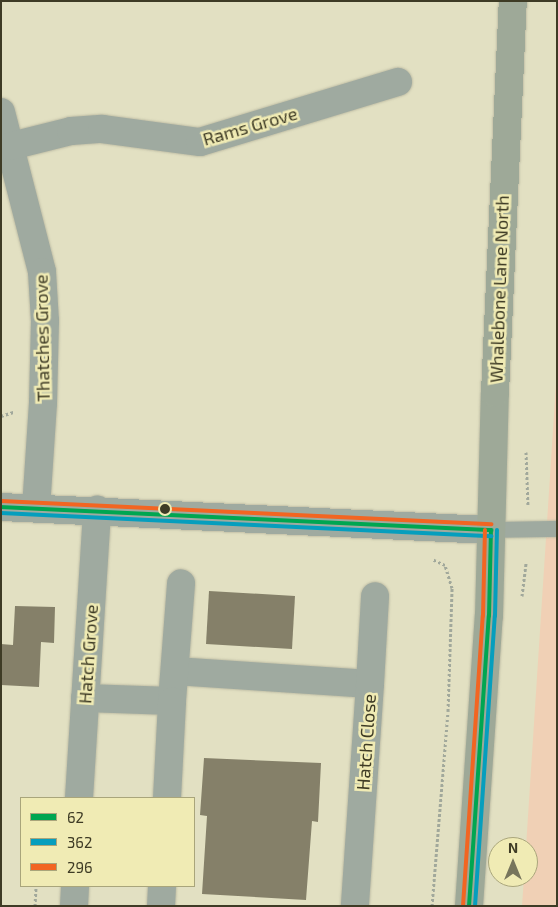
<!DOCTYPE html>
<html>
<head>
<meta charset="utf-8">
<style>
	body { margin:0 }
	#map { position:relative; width:558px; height:907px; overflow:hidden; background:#e2e0c2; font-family:"Exo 2",sans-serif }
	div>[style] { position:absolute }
	.green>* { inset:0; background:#f0d0b5 }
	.building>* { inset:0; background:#858069 }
	.path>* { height:3px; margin-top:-1.5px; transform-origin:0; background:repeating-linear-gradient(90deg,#a1a89b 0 2.5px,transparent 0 5px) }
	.roads { filter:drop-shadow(0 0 1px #bfbda5) drop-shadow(0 0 1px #bfbda5) }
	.service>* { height:16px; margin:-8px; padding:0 8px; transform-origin:8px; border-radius:8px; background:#9faaa0 }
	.minor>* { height:28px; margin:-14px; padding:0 14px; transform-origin:14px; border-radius:14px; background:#9faaa0 }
	.tertiary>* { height:28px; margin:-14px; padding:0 14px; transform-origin:14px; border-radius:14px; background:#9faaa0 }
	.primary>* { height:28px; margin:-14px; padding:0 14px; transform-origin:14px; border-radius:14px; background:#9ea998 }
	.bus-1>* { height:4px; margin:-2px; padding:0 2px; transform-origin:2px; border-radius:2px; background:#00a651 }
	.bus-2>* { height:4px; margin:-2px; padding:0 2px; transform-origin:2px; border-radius:2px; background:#069ebd }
	.bus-3>* { height:4px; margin:-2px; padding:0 2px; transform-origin:2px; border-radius:2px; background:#f26522 }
	.dots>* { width:14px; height:14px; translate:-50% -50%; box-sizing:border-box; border:2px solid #f0ebb4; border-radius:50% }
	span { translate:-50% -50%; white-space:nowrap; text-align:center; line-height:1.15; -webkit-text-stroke:5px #f0ebb4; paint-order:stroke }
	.street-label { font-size:18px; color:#3e3b25 }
	.frame { position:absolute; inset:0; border:2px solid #3e3b25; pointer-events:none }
	.legend { position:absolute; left:20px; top:797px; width:175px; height:90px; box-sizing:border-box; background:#f0ebb4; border:1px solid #a9a57b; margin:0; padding:6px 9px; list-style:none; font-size:15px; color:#3e3b25 }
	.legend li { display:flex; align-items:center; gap:10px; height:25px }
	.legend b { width:25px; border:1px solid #a9a57b }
	.north { position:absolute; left:488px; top:837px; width:50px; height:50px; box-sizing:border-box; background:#f0ebb4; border:1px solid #a9a57b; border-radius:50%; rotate:0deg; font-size:14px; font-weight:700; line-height:20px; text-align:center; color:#3e3b25 }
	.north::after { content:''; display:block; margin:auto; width:18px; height:22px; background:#77755c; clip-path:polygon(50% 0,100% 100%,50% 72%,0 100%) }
</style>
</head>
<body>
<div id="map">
	<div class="green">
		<div style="clip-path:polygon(557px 368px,557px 906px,522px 906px,524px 877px,528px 877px,526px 847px)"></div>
	</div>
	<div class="building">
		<div style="clip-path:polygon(209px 591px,295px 596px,292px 649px,206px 644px)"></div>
		<div style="clip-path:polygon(15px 606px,55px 607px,54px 643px,41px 642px,39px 687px,1px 685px,1px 644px,13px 645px)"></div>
		<div style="clip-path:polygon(204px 758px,321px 763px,318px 822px,312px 821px,306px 900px,202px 894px,207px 816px,200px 815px)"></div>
	</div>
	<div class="path">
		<div style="left:1px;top:416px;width:13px;rotate:-18deg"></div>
		<div style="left:526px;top:452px;width:54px;rotate:87.9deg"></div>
		<div style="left:522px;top:596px;width:34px;rotate:-83deg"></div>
		<div style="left:35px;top:906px;width:20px;rotate:-87deg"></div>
		<div style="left:432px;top:906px;width:196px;rotate:-85.3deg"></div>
		<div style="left:448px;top:711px;width:123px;rotate:-88.1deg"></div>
		<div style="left:452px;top:588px;width:24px;rotate:-107deg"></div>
		<div style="left:445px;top:565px;width:14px;rotate:-155deg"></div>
	</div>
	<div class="roads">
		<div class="service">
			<div style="left:491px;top:530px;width:66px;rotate:-0.9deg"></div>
		</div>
		<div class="minor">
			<div style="left:1px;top:112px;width:165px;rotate:75.6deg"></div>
			<div style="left:42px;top:272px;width:49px;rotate:86.5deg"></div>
			<div style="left:45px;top:321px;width:82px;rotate:91.4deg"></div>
			<div style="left:43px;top:403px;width:105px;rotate:93.8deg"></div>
			<div style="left:11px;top:146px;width:62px;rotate:-14deg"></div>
			<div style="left:71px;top:131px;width:31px;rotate:-4deg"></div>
			<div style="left:102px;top:129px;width:99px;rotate:7.6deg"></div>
			<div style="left:200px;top:142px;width:207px;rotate:-16.9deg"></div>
			<div style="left:175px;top:671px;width:195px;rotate:3.8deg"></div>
			<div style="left:370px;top:684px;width:223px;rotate:93.9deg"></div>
			<div style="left:370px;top:684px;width:88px;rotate:-86.7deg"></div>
			<div style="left:85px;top:698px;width:87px;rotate:2deg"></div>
			<div style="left:172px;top:701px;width:118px;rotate:-85.6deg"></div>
			<div style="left:79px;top:798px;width:289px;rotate:-86.4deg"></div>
			<div style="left:167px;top:798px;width:97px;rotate:-87deg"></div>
			<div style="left:74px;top:906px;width:20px;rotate:-87deg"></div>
			<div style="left:161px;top:906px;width:20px;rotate:-87deg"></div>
		</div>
		<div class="tertiary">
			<div style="left:1px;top:507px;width:491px;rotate:2.7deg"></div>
		</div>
		<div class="primary">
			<div style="left:469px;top:906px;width:291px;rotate:-86.1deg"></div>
			<div style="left:489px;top:616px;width:223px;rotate:-88.5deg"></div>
			<div style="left:495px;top:393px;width:392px;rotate:-87.4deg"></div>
		</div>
	</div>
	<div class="bus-1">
		<div style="left:1px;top:507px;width:491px;rotate:2.7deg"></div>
		<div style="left:469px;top:906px;width:291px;rotate:-86.1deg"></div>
		<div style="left:489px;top:616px;width:86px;rotate:-88.7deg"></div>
	</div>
	<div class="bus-2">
		<div style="left:1px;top:513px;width:491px;rotate:2.7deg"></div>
		<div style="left:475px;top:906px;width:291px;rotate:-86.1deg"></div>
		<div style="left:495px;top:616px;width:86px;rotate:-88.7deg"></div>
	</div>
	<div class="bus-3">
		<div style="left:1px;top:501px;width:491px;rotate:2.7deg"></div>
		<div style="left:463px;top:906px;width:291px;rotate:-86.1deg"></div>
		<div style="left:483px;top:616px;width:86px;rotate:-88.7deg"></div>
	</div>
	<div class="dots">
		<div style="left:165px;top:509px;background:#3e3b25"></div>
	</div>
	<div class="street-label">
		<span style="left:250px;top:126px;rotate:-16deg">Rams Grove</span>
		<span style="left:499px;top:289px;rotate:-88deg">Whalebone Lane North</span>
		<span style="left:42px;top:338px;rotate:-91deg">Thatches Grove</span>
		<span style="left:88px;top:654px;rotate:-86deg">Hatch Grove</span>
		<span style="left:366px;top:742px;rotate:-86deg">Hatch Close</span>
	</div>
	<div class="frame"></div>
	<ul class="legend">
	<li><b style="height:6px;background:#00a651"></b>62</li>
	<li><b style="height:6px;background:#069ebd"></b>362</li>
	<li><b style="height:6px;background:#f26522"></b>296</li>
	</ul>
	<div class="north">N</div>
</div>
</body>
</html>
